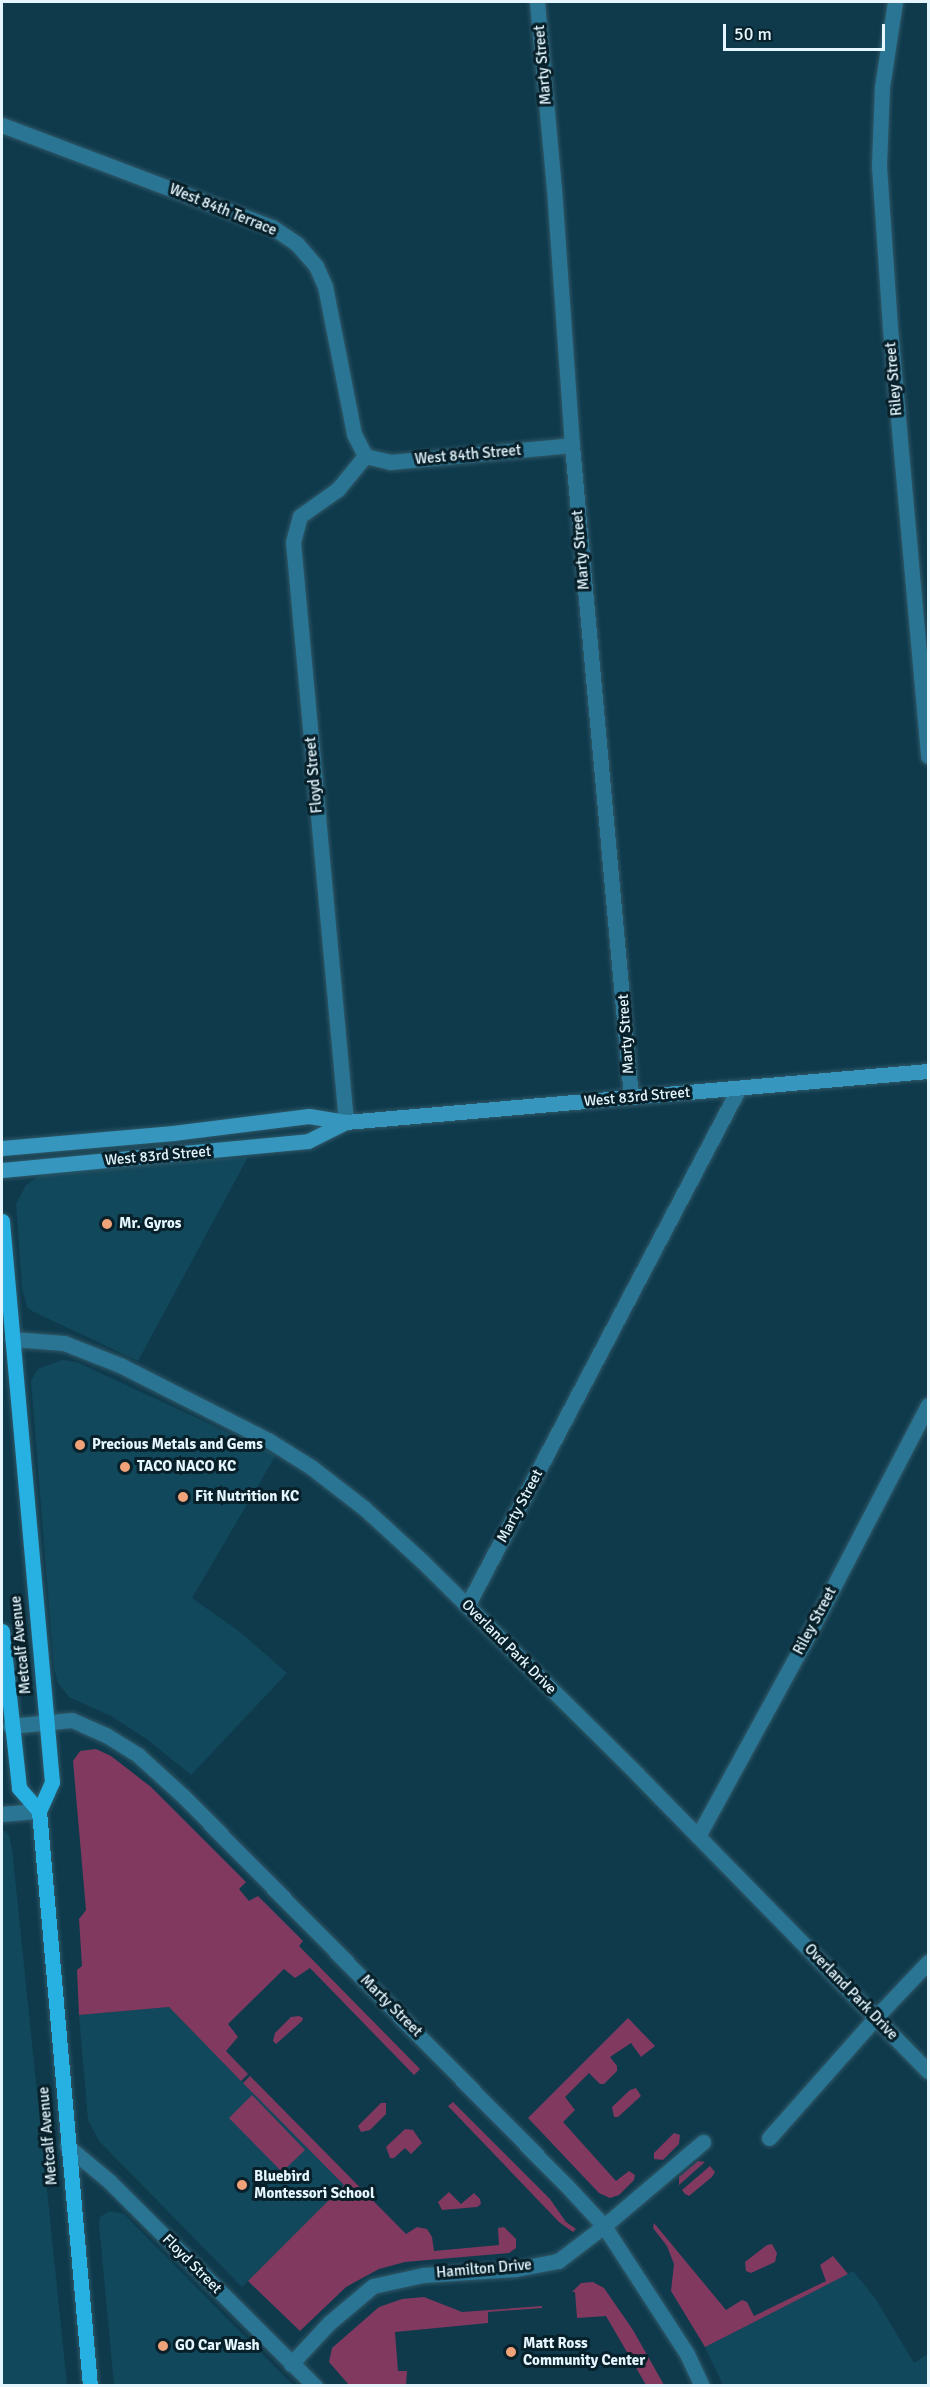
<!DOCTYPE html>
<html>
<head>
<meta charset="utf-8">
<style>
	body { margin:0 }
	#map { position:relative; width:930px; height:2387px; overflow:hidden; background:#0e3a4c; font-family:Signika,sans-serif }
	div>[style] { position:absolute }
	.built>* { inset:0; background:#12485b }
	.green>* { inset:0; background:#813960 }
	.roads { filter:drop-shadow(0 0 2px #305868) drop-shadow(0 0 2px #305868) }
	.street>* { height:15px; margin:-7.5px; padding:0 7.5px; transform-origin:7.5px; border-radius:7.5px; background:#2a7594 }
	.secondary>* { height:15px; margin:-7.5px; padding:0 7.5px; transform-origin:7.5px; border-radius:7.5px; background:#3696bd }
	.primary>* { height:15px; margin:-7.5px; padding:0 7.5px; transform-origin:7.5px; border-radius:7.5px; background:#27b0e2 }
	.dots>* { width:16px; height:16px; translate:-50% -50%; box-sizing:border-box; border:3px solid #08202a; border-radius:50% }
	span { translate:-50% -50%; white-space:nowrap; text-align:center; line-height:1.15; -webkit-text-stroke:6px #08202a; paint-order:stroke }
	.street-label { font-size:15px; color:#e5f6fe }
	.poi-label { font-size:15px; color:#e5f6fe; font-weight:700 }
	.left { translate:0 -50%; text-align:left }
	.frame { position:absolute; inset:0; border:3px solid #e5f6fe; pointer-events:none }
	.scale { position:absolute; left:723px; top:24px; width:162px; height:27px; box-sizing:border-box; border:3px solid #e5f6fe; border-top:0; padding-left:8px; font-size:18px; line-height:21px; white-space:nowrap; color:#e5f6fe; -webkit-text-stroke:4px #08202a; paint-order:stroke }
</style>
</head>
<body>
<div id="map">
	<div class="built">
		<div style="clip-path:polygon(248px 1157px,138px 1361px,32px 1311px,27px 1307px,22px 1289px,16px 1204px,26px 1185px,39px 1176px,56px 1171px)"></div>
		<div style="clip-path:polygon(62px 1360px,77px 1362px,276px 1455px,192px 1598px,240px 1632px,287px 1673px,191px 1775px,148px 1740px,111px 1716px,69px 1697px,58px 1683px,54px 1669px,31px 1381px,38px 1369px)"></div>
		<div style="clip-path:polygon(2px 1829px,9px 1835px,12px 1848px,67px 2385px,2px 2385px)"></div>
		<div style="clip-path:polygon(169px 2007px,345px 2185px,242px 2287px,99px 2141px,88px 2120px,79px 2015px)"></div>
		<div style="clip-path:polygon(110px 2211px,124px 2214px,293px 2385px,114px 2385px,99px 2224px,100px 2217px)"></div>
		<div style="clip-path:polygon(853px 2271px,875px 2298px,914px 2363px,928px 2354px,928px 2385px,723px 2385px,705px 2347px)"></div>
	</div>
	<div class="green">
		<div style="clip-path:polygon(96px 1749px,111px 1756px,151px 1787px,246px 1882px,239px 1889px,249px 1901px,258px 1896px,303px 1941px,299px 1946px,420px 2069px,414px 2075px,310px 1968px,295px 1978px,284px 1969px,228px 2024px,238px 2037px,226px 2051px,248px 2074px,241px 2081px,169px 2007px,79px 2015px,77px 1970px,82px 1966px,79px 1919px,86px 1910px,73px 1761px,80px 1751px)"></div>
		<div style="clip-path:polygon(299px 2016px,303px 2018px,302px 2021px,276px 2044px,273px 2041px,275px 2033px,291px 2017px)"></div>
		<div style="clip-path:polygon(628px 2018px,655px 2046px,641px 2057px,631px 2043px,610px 2057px,617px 2066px,617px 2071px,604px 2084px,600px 2084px,589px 2073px,565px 2097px,575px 2110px,563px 2122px,616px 2181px,629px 2171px,635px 2175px,634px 2180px,619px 2195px,610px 2198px,599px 2193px,528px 2118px)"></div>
		<div style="clip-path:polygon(250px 2076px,406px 2234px,417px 2227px,427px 2229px,432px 2237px,434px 2251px,499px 2245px,498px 2228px,504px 2227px,516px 2239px,516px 2248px,509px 2253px,405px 2262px,379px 2269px,346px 2287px,300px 2331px,248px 2281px,344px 2185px,243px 2083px)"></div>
		<div style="clip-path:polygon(636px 2088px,641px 2096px,618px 2117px,614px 2117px,612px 2107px,630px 2090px)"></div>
		<div style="clip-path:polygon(252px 2095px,305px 2150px,282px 2172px,229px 2118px)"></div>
		<div style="clip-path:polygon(453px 2102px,550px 2199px,566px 2222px,576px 2229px,573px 2232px,559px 2222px,448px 2106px)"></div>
		<div style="clip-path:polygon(381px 2103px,386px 2103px,386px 2114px,370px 2130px,361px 2132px,358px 2126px)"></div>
		<div style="clip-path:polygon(405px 2129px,413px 2130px,422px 2143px,411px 2154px,405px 2148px,394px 2158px,390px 2158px,386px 2147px)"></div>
		<div style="clip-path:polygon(674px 2133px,680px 2135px,679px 2144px,663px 2160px,654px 2159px,654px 2153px)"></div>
		<div style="clip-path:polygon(698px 2161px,705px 2162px,679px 2185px,679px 2177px)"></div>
		<div style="clip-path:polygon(710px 2166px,715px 2172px,712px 2177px,689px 2196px,685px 2194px,682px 2190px)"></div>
		<div style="clip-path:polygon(449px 2192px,461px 2204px,474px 2193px,480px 2199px,481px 2204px,477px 2207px,442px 2210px,438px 2202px)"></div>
		<div style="clip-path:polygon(654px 2223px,726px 2310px,742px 2300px,747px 2302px,754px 2316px,826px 2281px,820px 2265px,833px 2256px,848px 2274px,705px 2347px,671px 2291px,674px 2264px,667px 2246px,653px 2228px)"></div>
		<div style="clip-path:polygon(772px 2244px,777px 2253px,775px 2262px,751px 2273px,746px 2271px,745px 2262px,767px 2245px)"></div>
		<div style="clip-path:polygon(593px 2282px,604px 2288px,633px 2330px,664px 2385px,646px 2385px,606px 2316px,577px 2318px,575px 2292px,572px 2292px,581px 2283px)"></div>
		<div style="clip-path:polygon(424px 2297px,462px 2312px,542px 2306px,542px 2308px,488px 2312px,488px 2323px,395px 2332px,398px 2371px,407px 2371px,406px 2385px,349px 2385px,329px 2362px,332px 2348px,379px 2307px,402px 2299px)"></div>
	</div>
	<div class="roads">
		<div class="street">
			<div style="left:537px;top:2px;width:187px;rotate:84.8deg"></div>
			<div style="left:554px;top:188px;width:258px;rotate:86deg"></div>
			<div style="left:572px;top:445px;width:655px;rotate:84.83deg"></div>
			<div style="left:895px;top:2px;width:86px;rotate:98.7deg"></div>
			<div style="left:882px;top:87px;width:79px;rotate:92.2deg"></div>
			<div style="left:879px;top:166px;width:162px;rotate:86.1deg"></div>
			<div style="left:890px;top:328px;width:430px;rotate:84.9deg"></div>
			<div style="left:2px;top:125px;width:289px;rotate:20.7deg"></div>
			<div style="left:272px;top:227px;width:30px;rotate:34deg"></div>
			<div style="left:297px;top:244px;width:29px;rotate:49deg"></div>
			<div style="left:316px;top:266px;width:22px;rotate:66deg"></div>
			<div style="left:325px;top:286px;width:151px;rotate:78.9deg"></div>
			<div style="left:354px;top:434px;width:25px;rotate:63deg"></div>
			<div style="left:365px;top:456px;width:26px;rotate:13deg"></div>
			<div style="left:390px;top:462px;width:183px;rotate:-5.3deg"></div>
			<div style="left:346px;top:1122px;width:582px;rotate:-95.22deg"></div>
			<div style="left:293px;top:542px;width:27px;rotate:-75deg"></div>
			<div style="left:300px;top:516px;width:47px;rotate:-35.4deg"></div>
			<div style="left:338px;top:489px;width:43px;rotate:-50.7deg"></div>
			<div style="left:12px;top:1339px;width:52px;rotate:4.4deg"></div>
			<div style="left:64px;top:1343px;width:60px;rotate:21.4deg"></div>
			<div style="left:120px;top:1365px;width:166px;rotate:26.9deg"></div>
			<div style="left:268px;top:1440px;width:51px;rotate:32.1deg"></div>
			<div style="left:311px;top:1467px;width:67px;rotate:37.7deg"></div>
			<div style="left:364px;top:1508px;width:80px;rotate:42.5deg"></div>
			<div style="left:423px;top:1562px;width:300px;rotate:44.7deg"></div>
			<div style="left:636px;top:1773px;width:417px;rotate:45.6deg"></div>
			<div style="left:467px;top:1606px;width:585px;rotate:-62.3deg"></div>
			<div style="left:10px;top:1726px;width:62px;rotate:-5.5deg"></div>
			<div style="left:72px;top:1720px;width:37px;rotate:24deg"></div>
			<div style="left:106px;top:1735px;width:39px;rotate:32deg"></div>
			<div style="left:139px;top:1756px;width:61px;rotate:42.3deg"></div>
			<div style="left:184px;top:1797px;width:546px;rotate:45.45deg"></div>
			<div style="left:567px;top:2186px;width:54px;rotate:47.2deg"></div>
			<div style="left:604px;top:2226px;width:153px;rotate:57deg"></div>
			<div style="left:687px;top:2354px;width:35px;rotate:65deg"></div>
			<div style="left:2px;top:1814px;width:37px;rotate:-5deg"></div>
			<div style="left:698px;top:1836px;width:239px;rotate:-61.3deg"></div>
			<div style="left:813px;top:1626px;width:249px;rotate:-62.5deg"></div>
			<div style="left:769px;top:2138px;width:162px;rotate:-48.5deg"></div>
			<div style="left:876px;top:2017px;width:76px;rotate:-46.6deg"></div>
			<div style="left:67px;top:2146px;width:55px;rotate:39.8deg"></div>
			<div style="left:109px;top:2181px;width:291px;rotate:44.9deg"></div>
			<div style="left:291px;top:2364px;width:56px;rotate:-47.2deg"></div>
			<div style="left:329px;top:2323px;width:57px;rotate:-40.1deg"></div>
			<div style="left:373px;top:2286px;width:51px;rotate:-12.4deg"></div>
			<div style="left:423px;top:2275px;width:93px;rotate:-3.7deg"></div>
			<div style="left:516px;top:2269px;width:43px;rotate:-10.8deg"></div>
			<div style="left:558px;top:2261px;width:58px;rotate:-37.3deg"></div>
			<div style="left:604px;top:2226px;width:130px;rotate:-40.3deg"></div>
		</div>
		<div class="secondary">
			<div style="left:2px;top:1148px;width:172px;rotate:-5deg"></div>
			<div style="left:173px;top:1133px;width:137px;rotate:-7.1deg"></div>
			<div style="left:309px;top:1116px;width:37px;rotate:9deg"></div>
			<div style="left:346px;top:1122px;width:584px;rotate:-5.01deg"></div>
			<div style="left:2px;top:1170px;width:307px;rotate:-5.4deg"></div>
			<div style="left:308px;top:1141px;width:42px;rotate:-26.6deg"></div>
		</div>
		<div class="primary">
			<div style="left:2px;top:1221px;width:563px;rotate:84.91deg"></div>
			<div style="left:52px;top:1782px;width:32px;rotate:114deg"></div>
			<div style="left:39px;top:1811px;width:577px;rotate:84.93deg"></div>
			<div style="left:2px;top:1631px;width:158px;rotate:83.8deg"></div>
			<div style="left:19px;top:1788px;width:30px;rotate:49deg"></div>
		</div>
	</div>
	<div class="dots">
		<div style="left:107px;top:1224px;background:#f0a279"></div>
		<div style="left:80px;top:1445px;background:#f0a279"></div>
		<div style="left:125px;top:1467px;background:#f0a279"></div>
		<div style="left:183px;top:1497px;background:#f0a279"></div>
		<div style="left:242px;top:2185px;background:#f0a279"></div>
		<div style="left:163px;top:2346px;background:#f0a279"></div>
		<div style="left:511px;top:2352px;background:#f0a279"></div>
	</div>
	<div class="street-label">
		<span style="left:543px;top:65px;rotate:-95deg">Marty Street</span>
		<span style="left:223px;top:210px;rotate:22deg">West 84th Terrace</span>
		<span style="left:894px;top:379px;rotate:-95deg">Riley Street</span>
		<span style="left:468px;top:455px;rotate:-5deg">West 84th Street</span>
		<span style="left:581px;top:550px;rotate:-95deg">Marty Street</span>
		<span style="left:314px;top:775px;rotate:-95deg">Floyd Street</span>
		<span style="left:626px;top:1034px;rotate:-94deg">Marty Street</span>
		<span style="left:637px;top:1097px;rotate:-5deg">West 83rd Street</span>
		<span style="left:158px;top:1156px;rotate:-5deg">West 83rd Street</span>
		<span style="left:520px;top:1506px;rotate:-62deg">Marty Street</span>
		<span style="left:815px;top:1621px;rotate:-62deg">Riley Street</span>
		<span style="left:21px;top:1645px;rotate:-96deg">Metcalf Avenue</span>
		<span style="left:509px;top:1647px;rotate:45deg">Overland Park Drive</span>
		<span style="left:851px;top:1992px;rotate:46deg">Overland Park Drive</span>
		<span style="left:391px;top:2006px;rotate:45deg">Marty Street</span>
		<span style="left:48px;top:2136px;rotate:-95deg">Metcalf Avenue</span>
		<span style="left:192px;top:2264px;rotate:45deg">Floyd Street</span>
		<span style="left:484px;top:2269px;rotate:-5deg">Hamilton Drive</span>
	</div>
	<div class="poi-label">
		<span class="left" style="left:119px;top:1224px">Mr. Gyros</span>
		<span class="left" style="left:92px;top:1445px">Precious Metals and Gems</span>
		<span class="left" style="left:137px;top:1467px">TACO NACO KC</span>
		<span class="left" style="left:195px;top:1497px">Fit Nutrition KC</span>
		<span class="left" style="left:254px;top:2185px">Bluebird<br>Montessori School</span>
		<span class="left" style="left:523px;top:2352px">Matt Ross<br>Community Center</span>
		<span class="left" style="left:175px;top:2346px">GO Car Wash</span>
	</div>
	<div class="frame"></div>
	<div class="scale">50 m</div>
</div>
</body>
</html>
